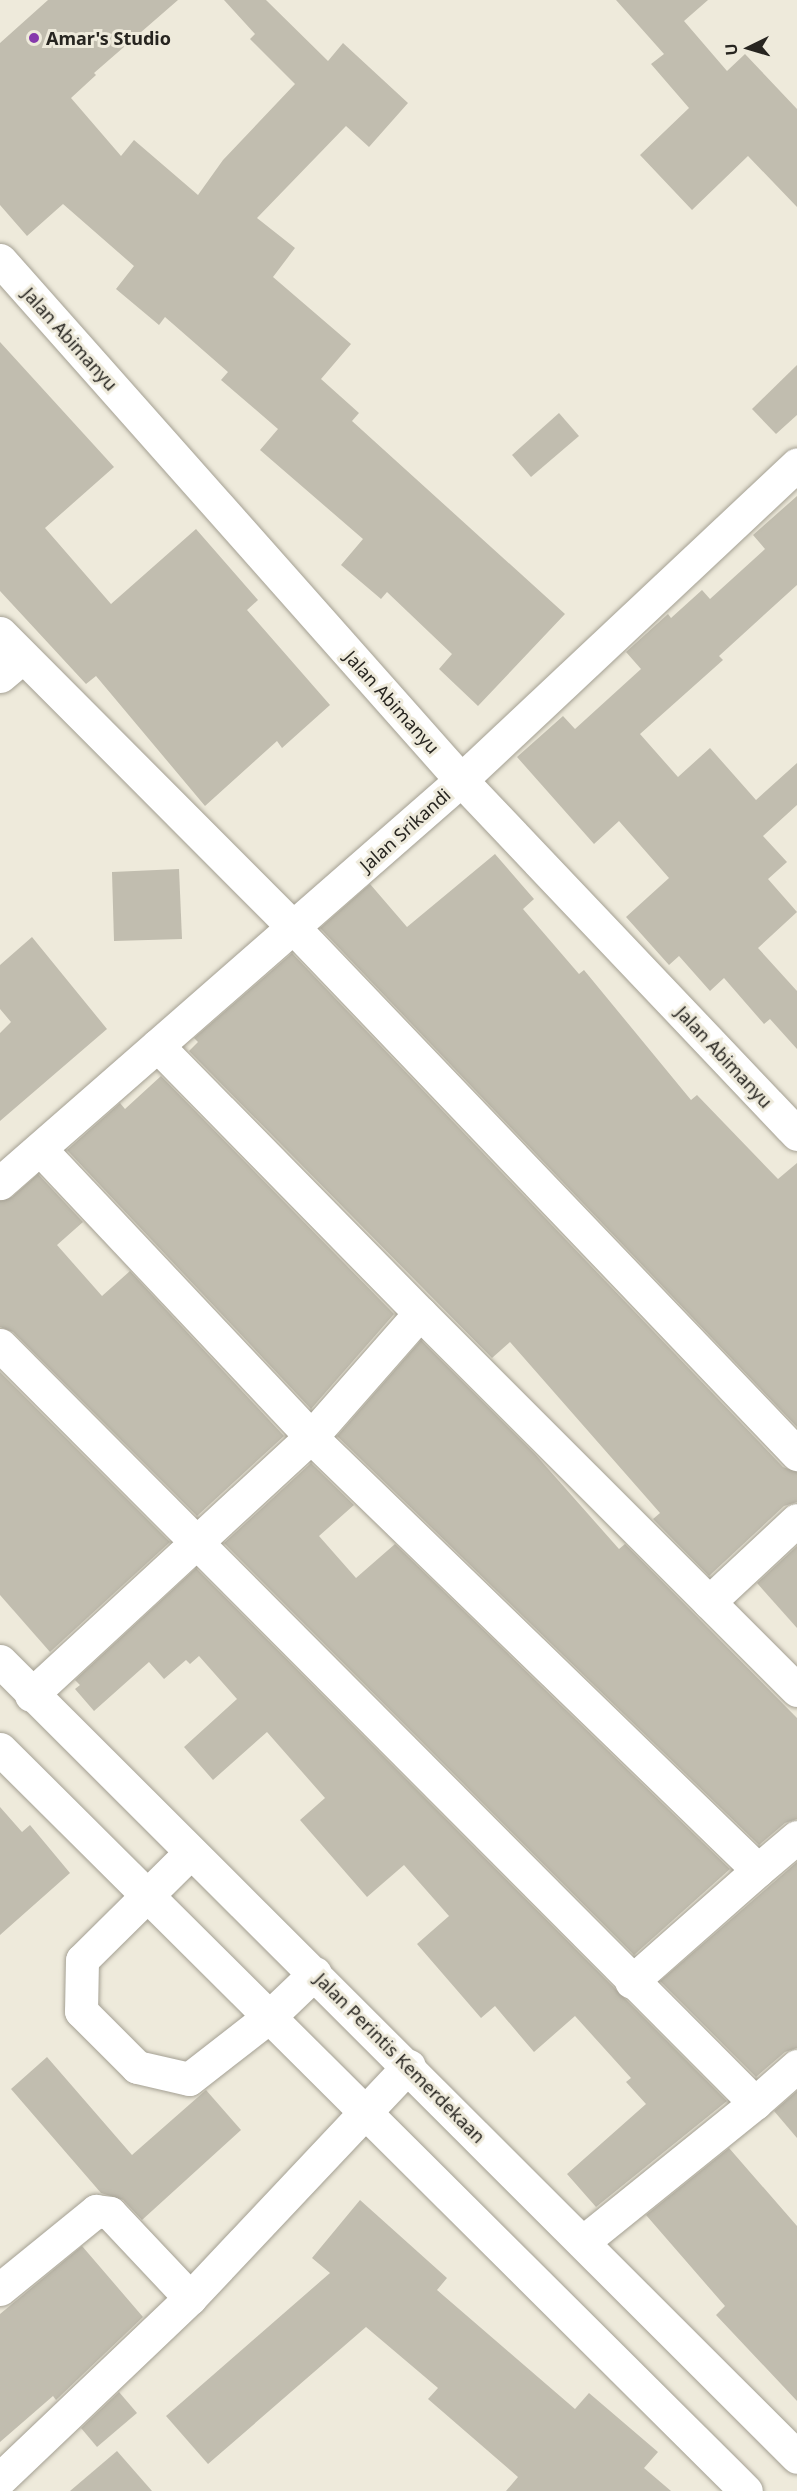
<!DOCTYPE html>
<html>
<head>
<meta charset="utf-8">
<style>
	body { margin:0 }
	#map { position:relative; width:797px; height:2491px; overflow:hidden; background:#eeeadb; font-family:"Noto Sans",sans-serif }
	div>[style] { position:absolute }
	.building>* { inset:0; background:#c1bdaf }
	.roads { filter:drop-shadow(0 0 2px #a4a093) drop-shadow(0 0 2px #a4a093) }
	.minor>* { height:33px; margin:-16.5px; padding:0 16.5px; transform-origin:16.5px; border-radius:16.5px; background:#fff }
	.major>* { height:33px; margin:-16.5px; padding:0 16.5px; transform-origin:16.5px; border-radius:16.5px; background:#fff }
	.dots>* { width:16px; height:16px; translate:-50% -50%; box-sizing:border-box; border:3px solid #eeeadb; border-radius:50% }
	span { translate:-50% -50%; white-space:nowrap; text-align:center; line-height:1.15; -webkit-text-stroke:6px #eeeadb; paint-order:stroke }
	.poi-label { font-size:18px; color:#272520; font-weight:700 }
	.left { translate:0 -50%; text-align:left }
	.street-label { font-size:18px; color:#272520 }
	.north { position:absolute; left:719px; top:18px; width:60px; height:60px; -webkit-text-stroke:4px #eeeadb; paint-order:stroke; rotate:265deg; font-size:16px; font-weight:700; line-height:24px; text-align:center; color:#272520 }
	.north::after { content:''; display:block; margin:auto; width:21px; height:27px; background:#272520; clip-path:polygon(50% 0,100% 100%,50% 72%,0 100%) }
</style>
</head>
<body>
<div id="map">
	<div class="building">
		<div style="clip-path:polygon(48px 0,178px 0,94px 73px,96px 75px,71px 98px,121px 156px,134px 140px,198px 195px,223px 160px,295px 84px,250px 39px,255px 34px,224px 0,266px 0,328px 61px,343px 43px,408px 103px,369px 147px,346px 126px,257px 218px,295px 248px,273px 277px,351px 344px,321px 379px,359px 413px,352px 421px,565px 614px,478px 706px,439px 669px,452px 654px,387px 592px,381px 599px,341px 565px,363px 539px,260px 450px,278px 429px,221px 380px,228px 372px,165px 317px,159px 325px,116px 289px,134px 266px,63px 204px,27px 236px,0 205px,0 43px)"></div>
		<div style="clip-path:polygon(616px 0,708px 0,684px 21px,727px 71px,745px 54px,797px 109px,797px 207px,748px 156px,692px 210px,640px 155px,689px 108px,651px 64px,664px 54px)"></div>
		<div style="clip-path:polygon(0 342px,114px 467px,45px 528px,111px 604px,196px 529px,258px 600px,247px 610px,330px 705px,282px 748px,277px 741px,205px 806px,96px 676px,86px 684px,0 591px)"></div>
		<div style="clip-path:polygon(797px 365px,797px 415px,776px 434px,752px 409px)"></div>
		<div style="clip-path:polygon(559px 413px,579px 436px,531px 477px,512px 455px)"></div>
		<div style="clip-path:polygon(797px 496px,797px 585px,719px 656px,723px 660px,640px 734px,678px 777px,710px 748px,756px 800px,797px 763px,797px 805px,763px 836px,787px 862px,768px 879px,797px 912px,758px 948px,797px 991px,797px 1049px,770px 1019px,764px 1024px,724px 978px,710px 991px,679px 956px,669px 965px,626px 917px,669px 878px,619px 821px,594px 844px,517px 757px,563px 716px,575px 729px,641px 669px,626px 652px,668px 614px,671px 618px,702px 590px,710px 599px,765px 549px,753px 535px)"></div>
		<div style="clip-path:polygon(495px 854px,534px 899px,523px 909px,579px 974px,584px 970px,691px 1100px,697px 1095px,778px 1179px,797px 1163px,797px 1427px,320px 928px,370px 884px,407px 927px)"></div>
		<div style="clip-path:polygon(179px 869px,182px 939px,114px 941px,112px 872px)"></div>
		<div style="clip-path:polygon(32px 937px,107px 1029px,0 1121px,0 1033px,11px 1022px,0 1009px,0 965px)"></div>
		<div style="clip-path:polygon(292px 953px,783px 1467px,797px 1472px,797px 1502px,784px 1506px,709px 1576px,653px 1519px,660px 1513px,510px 1342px,492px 1358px,189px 1051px,198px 1042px,194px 1038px)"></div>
		<div style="clip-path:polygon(161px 1076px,394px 1314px,311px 1409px,67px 1150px,120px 1103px,125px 1109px)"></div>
		<div style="clip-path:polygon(38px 1174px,83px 1222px,57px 1245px,102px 1296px,130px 1271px,284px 1436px,197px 1516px,13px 1332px,0 1327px,0 1201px,12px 1197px)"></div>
		<div style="clip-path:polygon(421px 1340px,535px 1454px,619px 1549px,625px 1544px,797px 1718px,797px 1819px,785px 1823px,759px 1845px,337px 1436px)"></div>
		<div style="clip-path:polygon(0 1372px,170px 1542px,50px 1652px,0 1595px)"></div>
		<div style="clip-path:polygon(311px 1463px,354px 1505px,319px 1536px,356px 1578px,395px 1544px,730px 1869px,634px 1955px,224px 1543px)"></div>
		<div style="clip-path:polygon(797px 1546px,797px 1628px,757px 1583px)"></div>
		<div style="clip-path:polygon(196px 1568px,727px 2101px,596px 2207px,567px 2174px,646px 2104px,626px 2082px,631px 2078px,575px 2016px,534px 2052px,495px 2006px,481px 2018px,417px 1944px,449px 1916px,404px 1865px,367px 1897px,300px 1820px,325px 1798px,267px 1732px,213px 1780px,184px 1747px,237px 1699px,199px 1656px,190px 1664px,186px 1660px,164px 1679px,149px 1662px,94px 1711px,75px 1689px,80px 1685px,75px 1680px)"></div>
		<div style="clip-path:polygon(0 1807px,22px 1832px,30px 1825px,70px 1873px,0 1935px)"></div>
		<div style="clip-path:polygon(797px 1862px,797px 2048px,785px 2052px,756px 2077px,660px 1981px)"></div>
		<div style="clip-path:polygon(47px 2057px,132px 2155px,206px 2090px,241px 2130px,142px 2220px,123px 2200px,101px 2193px,11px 2089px)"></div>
		<div style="clip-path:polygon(797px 2091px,797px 2138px,774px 2111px)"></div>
		<div style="clip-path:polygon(729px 2148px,797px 2226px,797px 2401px,716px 2315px,725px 2306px,646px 2215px)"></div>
		<div style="clip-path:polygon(360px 2200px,447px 2278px,437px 2290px,575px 2409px,589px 2393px,658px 2452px,644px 2468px,671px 2491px,506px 2491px,518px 2477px,428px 2399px,438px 2388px,366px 2327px,208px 2464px,166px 2416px,330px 2273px,312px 2258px)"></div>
		<div style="clip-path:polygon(82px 2246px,143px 2317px,56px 2400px,53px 2396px,0 2442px,0 2314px)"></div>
		<div style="clip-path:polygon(119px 2392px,137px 2413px,97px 2447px,81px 2428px)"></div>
		<div style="clip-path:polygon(117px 2451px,152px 2491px,70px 2491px)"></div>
	</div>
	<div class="roads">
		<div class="minor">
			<div style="left:0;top:260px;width:695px;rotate:48.44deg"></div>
			<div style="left:461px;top:780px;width:488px;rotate:46.5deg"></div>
			<div style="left:0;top:633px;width:416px;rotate:45.1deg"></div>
			<div style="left:294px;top:928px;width:728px;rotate:46.28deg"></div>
			<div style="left:0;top:676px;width:30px;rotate:-40deg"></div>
			<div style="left:41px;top:1150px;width:394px;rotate:46.7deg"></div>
			<div style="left:311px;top:1437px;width:622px;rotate:44.09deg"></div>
			<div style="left:758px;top:1870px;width:169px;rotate:138.6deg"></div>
			<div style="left:0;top:1183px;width:612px;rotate:-41.16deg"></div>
			<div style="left:461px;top:780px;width:461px;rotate:-43.2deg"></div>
			<div style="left:420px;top:1313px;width:533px;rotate:45deg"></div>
			<div style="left:0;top:1345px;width:1070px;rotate:45.11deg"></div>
			<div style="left:755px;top:2103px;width:220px;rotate:141.1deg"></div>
			<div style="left:709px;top:1602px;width:120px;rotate:-43deg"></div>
			<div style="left:31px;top:1695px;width:381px;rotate:-42.7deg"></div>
			<div style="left:311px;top:1437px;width:165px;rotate:-48.7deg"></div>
			<div style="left:420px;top:1313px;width:375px;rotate:-134.5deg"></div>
			<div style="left:191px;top:1852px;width:153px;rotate:135.3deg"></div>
			<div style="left:82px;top:1960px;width:51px;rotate:91.1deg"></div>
			<div style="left:81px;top:2011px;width:79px;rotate:45deg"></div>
			<div style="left:137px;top:2067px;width:53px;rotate:13deg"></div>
			<div style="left:189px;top:2079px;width:103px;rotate:-37.9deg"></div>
			<div style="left:270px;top:2016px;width:62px;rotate:-43.7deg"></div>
			<div style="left:758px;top:1870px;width:51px;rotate:-40.2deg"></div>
			<div style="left:755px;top:2103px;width:56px;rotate:-41.4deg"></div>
			<div style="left:0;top:2289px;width:124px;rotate:-39.1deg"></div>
			<div style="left:96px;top:2211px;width:14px;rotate:8deg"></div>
			<div style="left:110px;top:2213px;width:117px;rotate:46.7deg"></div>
			<div style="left:0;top:2479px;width:262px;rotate:-43.6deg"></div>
			<div style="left:190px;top:2298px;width:319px;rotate:-46.7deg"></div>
		</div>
		<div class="major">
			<div style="left:0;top:1661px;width:1126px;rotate:44.96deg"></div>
			<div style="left:0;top:1749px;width:1052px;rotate:44.85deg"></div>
		</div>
	</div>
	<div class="dots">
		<div style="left:34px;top:38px;background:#863aac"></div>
	</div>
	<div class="poi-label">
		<span class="left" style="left:46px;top:38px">Amar's Studio</span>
	</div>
	<div class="street-label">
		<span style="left:70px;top:339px;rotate:48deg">Jalan Abimanyu</span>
		<span style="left:392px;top:702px;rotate:48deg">Jalan Abimanyu</span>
		<span style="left:405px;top:830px;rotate:-42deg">Jalan Srikandi</span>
		<span style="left:724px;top:1057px;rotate:47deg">Jalan Abimanyu</span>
		<span style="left:400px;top:2058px;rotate:45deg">Jalan Perintis Kemerdekaan</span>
	</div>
	<div class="north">U</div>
</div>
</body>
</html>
